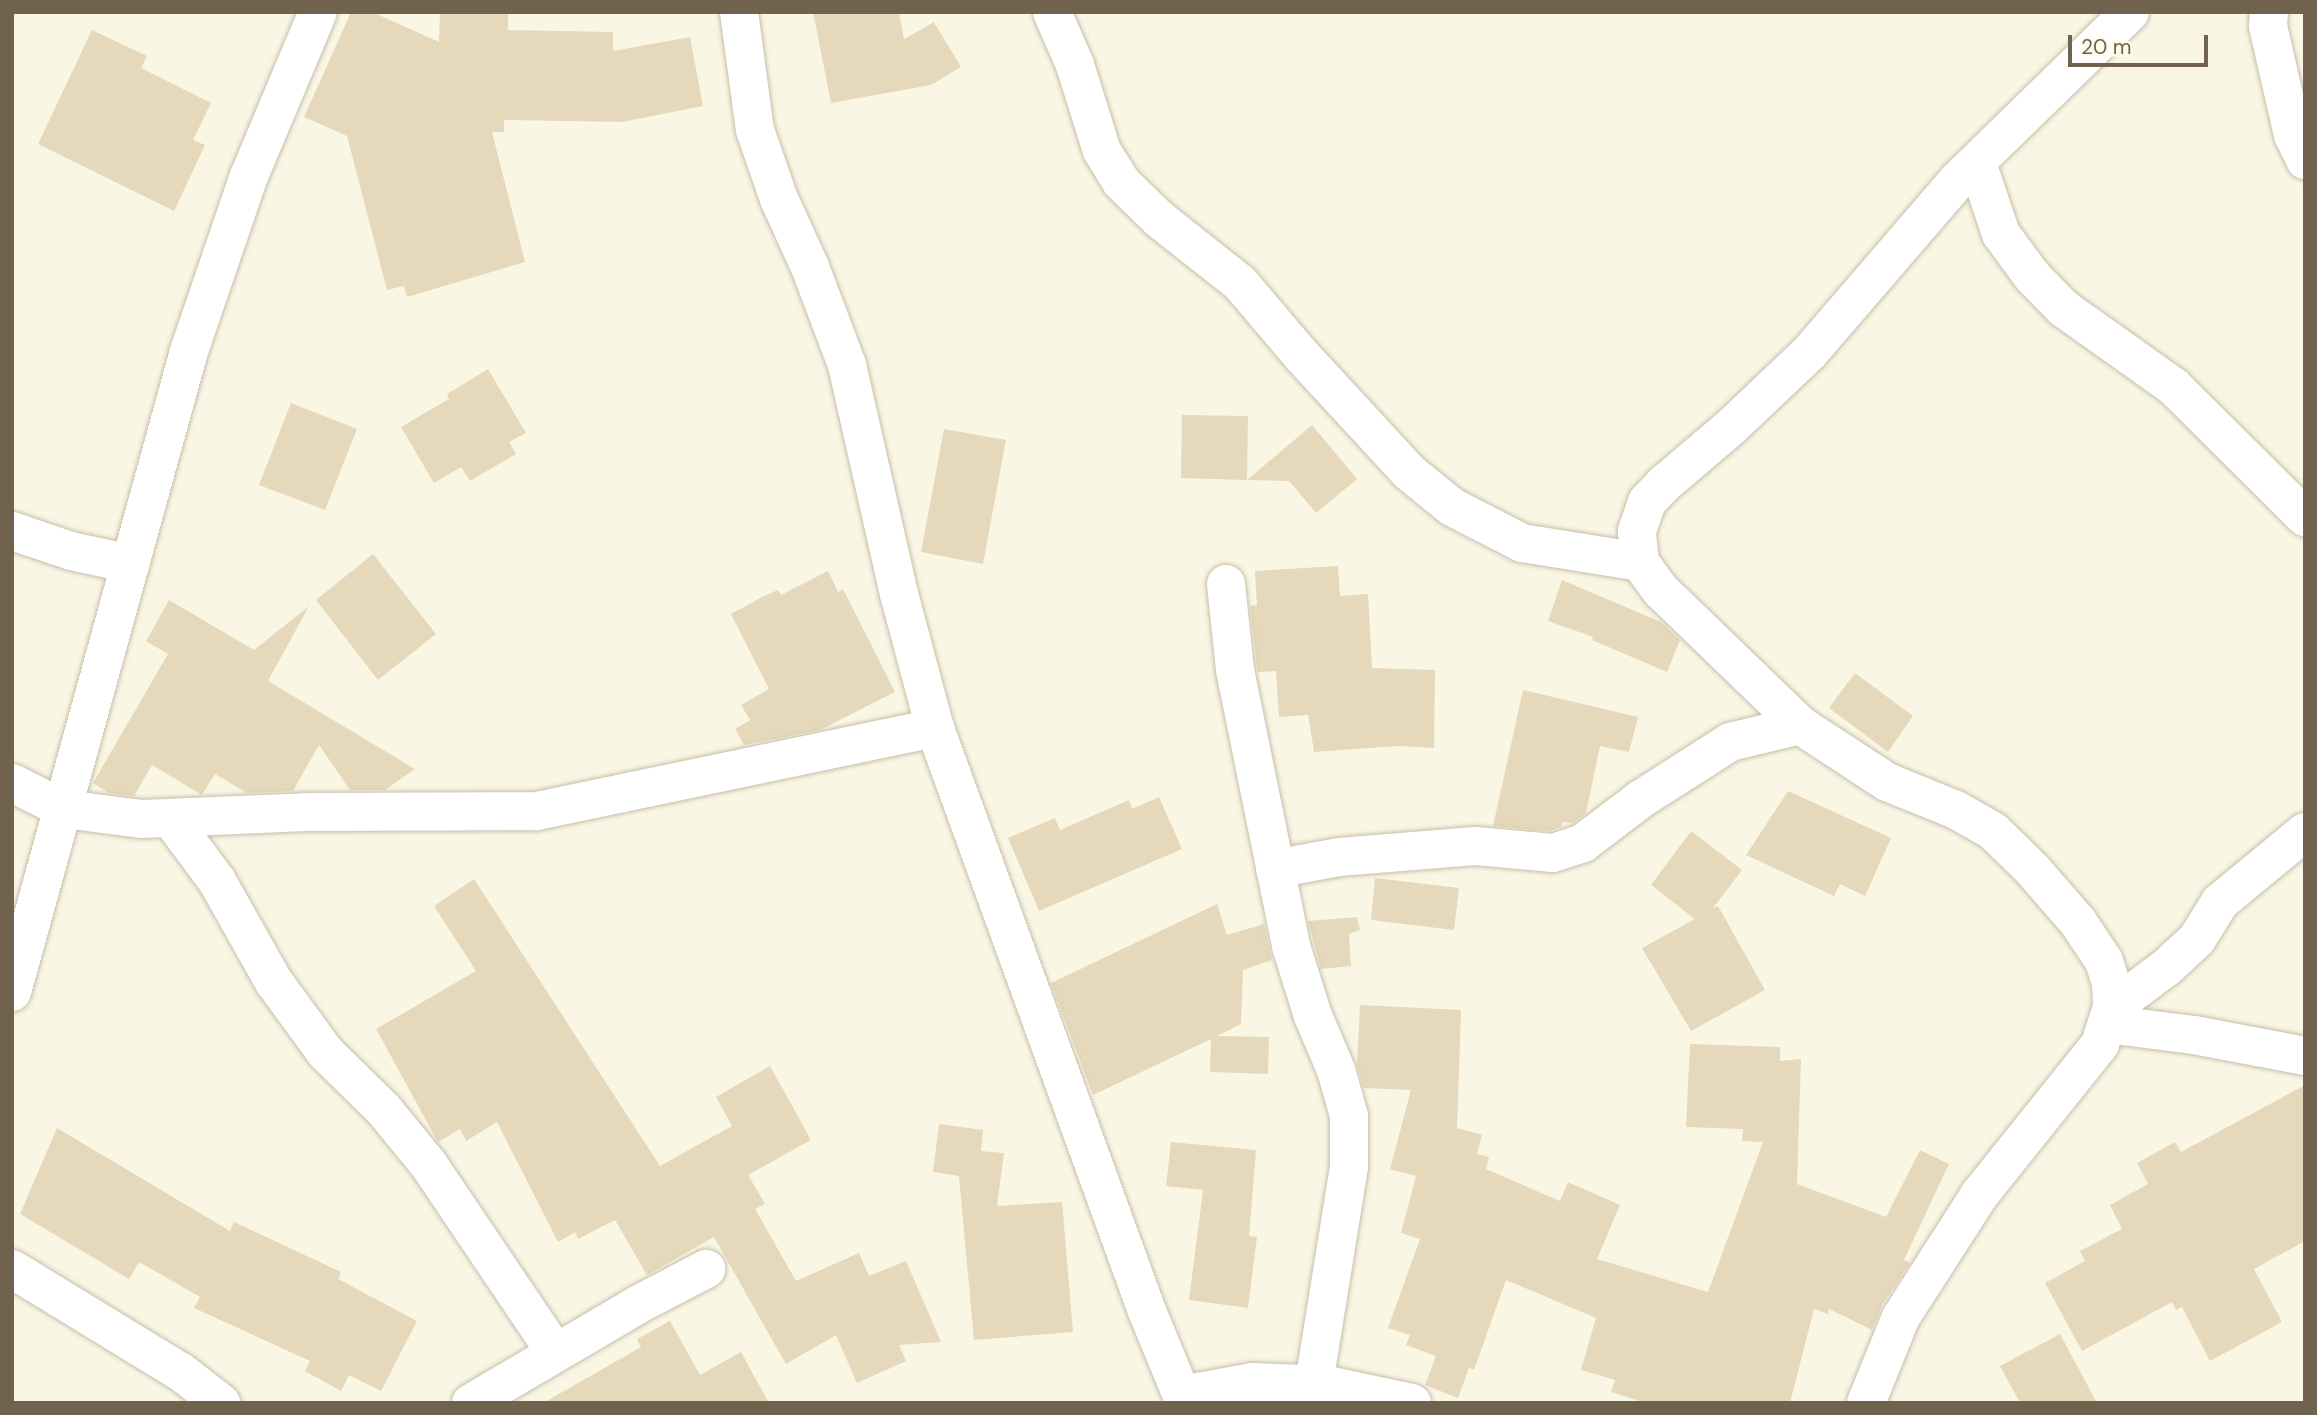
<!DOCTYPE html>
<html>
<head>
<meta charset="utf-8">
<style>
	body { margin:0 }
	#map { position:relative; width:2317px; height:1415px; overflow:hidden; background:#f9f7e4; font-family:"DM Sans",sans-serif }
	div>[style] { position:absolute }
	.building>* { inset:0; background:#e6d8ba }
	.roads { filter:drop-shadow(0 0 2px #c7beaa) drop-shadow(0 0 2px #c7beaa) }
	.street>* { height:38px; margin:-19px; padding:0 19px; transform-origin:19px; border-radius:19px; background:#fff }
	span { translate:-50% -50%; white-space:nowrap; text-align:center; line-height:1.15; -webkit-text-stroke:5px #fdfbea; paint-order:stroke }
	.frame { position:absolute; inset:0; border:14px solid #6f634d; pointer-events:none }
	.scale { position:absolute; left:2068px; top:35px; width:140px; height:32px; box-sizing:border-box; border:4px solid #6f634d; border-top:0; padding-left:9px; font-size:21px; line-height:24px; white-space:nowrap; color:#6f634d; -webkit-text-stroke:5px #fdfbea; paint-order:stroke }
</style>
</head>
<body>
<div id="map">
	<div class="building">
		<div style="clip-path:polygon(351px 12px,372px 12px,439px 42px,440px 12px,508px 12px,508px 30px,613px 32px,613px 51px,690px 37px,703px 106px,622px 122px,504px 120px,504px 132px,492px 132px,525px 262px,407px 297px,404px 286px,387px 290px,347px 136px,304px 117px)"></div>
		<div style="clip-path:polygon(813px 12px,899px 12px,904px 39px,934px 22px,961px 67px,931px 85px,831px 103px)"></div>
		<div style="clip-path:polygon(92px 30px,147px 56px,141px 68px,211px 103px,193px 140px,205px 145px,174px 211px,38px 144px)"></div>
		<div style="clip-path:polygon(488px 369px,526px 433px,509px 442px,516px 454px,470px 481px,461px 467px,434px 483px,401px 427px,449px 399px,447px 394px)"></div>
		<div style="clip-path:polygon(291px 403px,357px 429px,325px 510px,259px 485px)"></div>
		<div style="clip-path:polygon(1182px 415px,1248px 416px,1247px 480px,1181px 478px)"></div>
		<div style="clip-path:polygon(1312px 425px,1357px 479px,1316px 513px,1289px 481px,1247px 480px)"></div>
		<div style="clip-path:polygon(944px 429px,1006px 440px,983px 564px,921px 552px)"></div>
		<div style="clip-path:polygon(373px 554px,436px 634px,378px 680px,316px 600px)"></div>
		<div style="clip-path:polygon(1338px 566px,1340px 596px,1368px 594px,1372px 668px,1435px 670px,1434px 748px,1397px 746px,1314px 752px,1308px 715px,1279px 717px,1276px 671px,1258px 672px,1257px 667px,1250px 606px,1257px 605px,1255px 571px)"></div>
		<div style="clip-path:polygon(828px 571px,838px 592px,843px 589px,895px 692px,820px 730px,744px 745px,735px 729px,750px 720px,741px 705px,769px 689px,731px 614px,766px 595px,778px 590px,781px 595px)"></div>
		<div style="clip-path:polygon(1562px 580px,1661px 622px,1680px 640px,1667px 672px,1592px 640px,1593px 637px,1548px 621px)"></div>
		<div style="clip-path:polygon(169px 600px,254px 650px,309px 606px,268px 681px,415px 769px,385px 790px,350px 790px,319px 745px,293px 791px,247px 793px,215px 774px,202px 795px,152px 765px,134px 796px,109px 793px,93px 783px,168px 654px,146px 641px)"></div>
		<div style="clip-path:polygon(1855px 673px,1913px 716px,1888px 752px,1829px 708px)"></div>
		<div style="clip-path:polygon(1523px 690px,1638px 717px,1629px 752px,1600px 746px,1586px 813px,1573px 823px,1562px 822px,1561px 827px,1550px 831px,1493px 826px)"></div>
		<div style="clip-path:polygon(1788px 791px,1891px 838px,1865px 896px,1840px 884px,1834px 896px,1746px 855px)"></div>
		<div style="clip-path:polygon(1159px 797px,1182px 849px,1039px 911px,1008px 838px,1055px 818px,1060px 830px,1129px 800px,1132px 809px)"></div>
		<div style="clip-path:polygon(1691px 831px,1742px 870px,1713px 908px,1718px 906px,1765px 990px,1691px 1031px,1642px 948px,1695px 919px,1651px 885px)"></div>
		<div style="clip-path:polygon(1375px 878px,1459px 888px,1454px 930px,1371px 920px)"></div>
		<div style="clip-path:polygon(474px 879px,660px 1166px,732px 1126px,716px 1097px,770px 1066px,811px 1140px,748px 1175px,765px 1204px,755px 1209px,796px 1281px,859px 1253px,869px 1276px,906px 1261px,941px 1342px,899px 1345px,906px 1361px,857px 1383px,836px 1335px,786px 1364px,714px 1237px,647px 1275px,615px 1220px,578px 1239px,575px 1232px,558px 1242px,497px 1122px,466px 1141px,460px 1129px,438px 1142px,376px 1029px,476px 971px,434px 906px)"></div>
		<div style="clip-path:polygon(1217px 904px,1227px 935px,1264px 924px,1272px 960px,1243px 970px,1241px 1024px,1217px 1036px,1269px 1037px,1268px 1074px,1210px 1072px,1211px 1039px,1093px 1095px,1051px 983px)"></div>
		<div style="clip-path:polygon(1357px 917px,1360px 930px,1349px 934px,1351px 966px,1321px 969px,1308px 921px)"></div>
		<div style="clip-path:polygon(1360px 1005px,1461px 1010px,1457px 1128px,1482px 1135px,1477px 1154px,1489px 1157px,1486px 1169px,1560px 1201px,1568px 1182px,1620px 1205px,1597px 1259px,1708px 1292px,1763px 1142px,1742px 1141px,1743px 1129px,1686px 1127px,1690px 1044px,1780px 1047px,1780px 1061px,1801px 1059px,1797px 1184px,1886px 1217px,1920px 1150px,1949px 1164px,1904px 1260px,1910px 1263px,1882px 1305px,1872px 1330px,1829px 1309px,1828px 1314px,1814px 1309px,1790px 1403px,1646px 1403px,1611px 1392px,1615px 1380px,1581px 1370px,1596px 1318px,1506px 1280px,1474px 1370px,1469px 1368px,1458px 1398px,1425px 1385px,1436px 1356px,1406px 1345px,1410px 1335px,1388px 1328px,1420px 1239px,1401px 1233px,1416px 1176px,1390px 1169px,1411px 1090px,1364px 1088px,1357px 1065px)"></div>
		<div style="clip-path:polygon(2305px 1085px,2305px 1241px,2254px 1269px,2282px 1322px,2210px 1361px,2182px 1307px,2176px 1310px,2172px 1302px,2082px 1351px,2045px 1283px,2085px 1261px,2080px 1251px,2122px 1229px,2110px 1205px,2148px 1184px,2137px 1163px,2175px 1142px,2181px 1152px)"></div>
		<div style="clip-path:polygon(939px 1124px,983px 1130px,981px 1151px,1004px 1153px,997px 1206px,1062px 1202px,1073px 1332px,974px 1340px,959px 1176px,933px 1172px)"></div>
		<div style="clip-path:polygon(57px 1128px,230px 1231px,234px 1222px,341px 1272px,338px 1279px,417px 1321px,381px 1391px,349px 1375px,341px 1391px,305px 1371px,310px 1361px,194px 1308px,200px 1297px,139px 1262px,129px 1279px,20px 1214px)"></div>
		<div style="clip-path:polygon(1171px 1142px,1256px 1150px,1249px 1236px,1257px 1237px,1248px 1308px,1189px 1300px,1203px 1190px,1166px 1186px)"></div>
		<div style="clip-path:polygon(670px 1321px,700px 1375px,741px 1352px,769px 1403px,543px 1403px,641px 1347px,637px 1339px)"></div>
		<div style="clip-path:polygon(2060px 1334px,2097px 1403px,2020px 1403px,2000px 1366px)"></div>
	</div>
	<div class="roads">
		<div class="street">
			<div style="left:739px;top:12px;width:119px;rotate:82.3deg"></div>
			<div style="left:755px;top:130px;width:73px;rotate:70.8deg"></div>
			<div style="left:779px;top:199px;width:75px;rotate:65.5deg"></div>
			<div style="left:810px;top:267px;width:105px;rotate:69.3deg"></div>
			<div style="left:847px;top:365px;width:235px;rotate:77.2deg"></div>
			<div style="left:899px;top:594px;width:139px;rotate:75deg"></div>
			<div style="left:935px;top:728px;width:620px;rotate:70.02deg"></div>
			<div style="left:1147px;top:1311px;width:100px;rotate:67.6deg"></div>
			<div style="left:1052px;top:12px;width:58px;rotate:66.5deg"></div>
			<div style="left:1075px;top:65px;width:90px;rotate:72.6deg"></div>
			<div style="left:1102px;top:151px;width:36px;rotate:58deg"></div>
			<div style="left:1121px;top:182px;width:53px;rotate:44.2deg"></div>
			<div style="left:1159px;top:219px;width:103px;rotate:38.3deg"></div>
			<div style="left:1240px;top:283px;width:96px;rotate:49.7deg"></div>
			<div style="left:1302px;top:356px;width:158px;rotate:47.3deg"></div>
			<div style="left:1409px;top:472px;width:55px;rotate:39.1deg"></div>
			<div style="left:1452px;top:507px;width:79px;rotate:27.2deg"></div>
			<div style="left:1522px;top:543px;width:120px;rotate:9.1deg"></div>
			<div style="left:2269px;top:12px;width:14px;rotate:94deg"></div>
			<div style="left:2268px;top:26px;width:112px;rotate:77.1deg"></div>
			<div style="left:2293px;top:135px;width:28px;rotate:64deg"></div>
			<div style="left:1977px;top:163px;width:75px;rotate:71.3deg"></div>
			<div style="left:2001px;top:234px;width:52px;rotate:53.6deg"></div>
			<div style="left:2032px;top:276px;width:45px;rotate:45.9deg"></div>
			<div style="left:2063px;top:308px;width:136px;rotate:35.4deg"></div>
			<div style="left:2174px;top:387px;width:185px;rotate:44.8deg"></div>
			<div style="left:12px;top:531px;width:62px;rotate:18.7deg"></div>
			<div style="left:71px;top:551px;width:61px;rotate:12.2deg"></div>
			<div style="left:1226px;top:584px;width:86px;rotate:84deg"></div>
			<div style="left:1235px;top:670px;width:282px;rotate:78.5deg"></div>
			<div style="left:1291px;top:946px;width:73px;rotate:72.6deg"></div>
			<div style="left:1313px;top:1016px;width:59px;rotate:66.9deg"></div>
			<div style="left:1336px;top:1070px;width:48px;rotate:74.2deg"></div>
			<div style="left:1349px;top:1116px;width:51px;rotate:90deg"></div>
			<div style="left:1349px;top:1167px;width:220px;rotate:99.2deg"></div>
			<div style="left:12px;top:783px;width:58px;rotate:26.6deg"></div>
			<div style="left:64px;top:809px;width:79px;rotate:7.3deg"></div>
			<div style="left:142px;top:819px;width:164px;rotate:-2.4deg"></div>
			<div style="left:306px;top:812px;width:231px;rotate:-0.2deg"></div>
			<div style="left:537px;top:811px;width:407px;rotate:-11.8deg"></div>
			<div style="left:171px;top:819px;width:77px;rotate:53.4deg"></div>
			<div style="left:217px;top:881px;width:116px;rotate:60.6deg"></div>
			<div style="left:274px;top:982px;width:87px;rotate:53.9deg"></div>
			<div style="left:325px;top:1052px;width:83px;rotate:44.5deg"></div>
			<div style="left:384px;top:1110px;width:71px;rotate:50.7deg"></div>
			<div style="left:429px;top:1165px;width:225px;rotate:56deg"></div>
			<div style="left:1275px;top:869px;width:65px;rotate:-10.6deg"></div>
			<div style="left:1339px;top:857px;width:137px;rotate:-4.6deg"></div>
			<div style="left:1476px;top:846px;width:77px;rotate:5.2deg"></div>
			<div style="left:1553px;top:853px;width:32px;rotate:-18deg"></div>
			<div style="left:1583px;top:843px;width:73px;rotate:-37.2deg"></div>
			<div style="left:1641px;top:799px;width:106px;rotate:-32.6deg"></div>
			<div style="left:1730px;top:742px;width:72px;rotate:-13.7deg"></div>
			<div style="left:12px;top:992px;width:665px;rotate:-74.56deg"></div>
			<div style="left:189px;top:351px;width:185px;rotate:-71.1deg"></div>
			<div style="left:249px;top:176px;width:178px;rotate:-67.2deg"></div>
			<div style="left:2112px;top:1008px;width:69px;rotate:-36.7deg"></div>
			<div style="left:2167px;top:967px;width:41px;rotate:-43deg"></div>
			<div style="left:2197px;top:939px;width:44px;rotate:-58.1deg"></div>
			<div style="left:2220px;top:902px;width:110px;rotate:-39.5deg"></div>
			<div style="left:2107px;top:1024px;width:88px;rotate:7.2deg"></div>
			<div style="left:2194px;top:1035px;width:113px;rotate:10.7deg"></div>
			<div style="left:12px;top:1269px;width:198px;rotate:31.4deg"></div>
			<div style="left:181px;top:1372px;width:51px;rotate:37.8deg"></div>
			<div style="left:1182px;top:1395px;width:72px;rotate:-10.4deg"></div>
			<div style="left:1253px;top:1382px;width:75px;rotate:2.3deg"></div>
			<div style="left:1328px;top:1385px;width:86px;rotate:12.1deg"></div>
			<div style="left:471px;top:1403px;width:195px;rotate:-30.5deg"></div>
			<div style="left:639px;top:1304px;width:76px;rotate:-27.6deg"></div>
			<div style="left:1866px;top:1403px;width:93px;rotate:-67.9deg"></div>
			<div style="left:1901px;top:1317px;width:146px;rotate:-57.3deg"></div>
			<div style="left:1980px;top:1194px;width:192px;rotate:-51.3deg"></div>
			<div style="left:2100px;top:1044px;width:38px;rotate:-72deg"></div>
			<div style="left:2112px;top:1008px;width:25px;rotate:-92deg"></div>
			<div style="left:2111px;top:983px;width:23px;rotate:-108deg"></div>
			<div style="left:2104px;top:961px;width:47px;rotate:-123.7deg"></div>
			<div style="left:2078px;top:922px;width:70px;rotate:-131deg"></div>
			<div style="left:2032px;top:869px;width:54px;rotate:-135.7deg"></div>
			<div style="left:1993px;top:831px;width:43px;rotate:-150.4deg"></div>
			<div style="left:1956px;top:810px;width:74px;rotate:-157.9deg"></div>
			<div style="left:1887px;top:782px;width:104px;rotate:-146.8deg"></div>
			<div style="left:1800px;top:725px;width:193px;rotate:-136deg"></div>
			<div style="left:1661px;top:591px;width:36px;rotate:-126deg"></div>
			<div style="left:1640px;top:562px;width:31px;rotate:-96deg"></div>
			<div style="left:1637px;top:531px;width:31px;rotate:-71deg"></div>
			<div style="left:1647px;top:502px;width:25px;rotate:-47deg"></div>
			<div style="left:1664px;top:484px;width:88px;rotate:-40.4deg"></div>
			<div style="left:1731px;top:427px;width:109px;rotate:-43.5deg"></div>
			<div style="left:1810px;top:352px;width:227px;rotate:-49.3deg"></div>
			<div style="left:1958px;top:180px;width:240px;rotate:-44.3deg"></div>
		</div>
	</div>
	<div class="frame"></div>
	<div class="scale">20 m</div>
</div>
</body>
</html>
